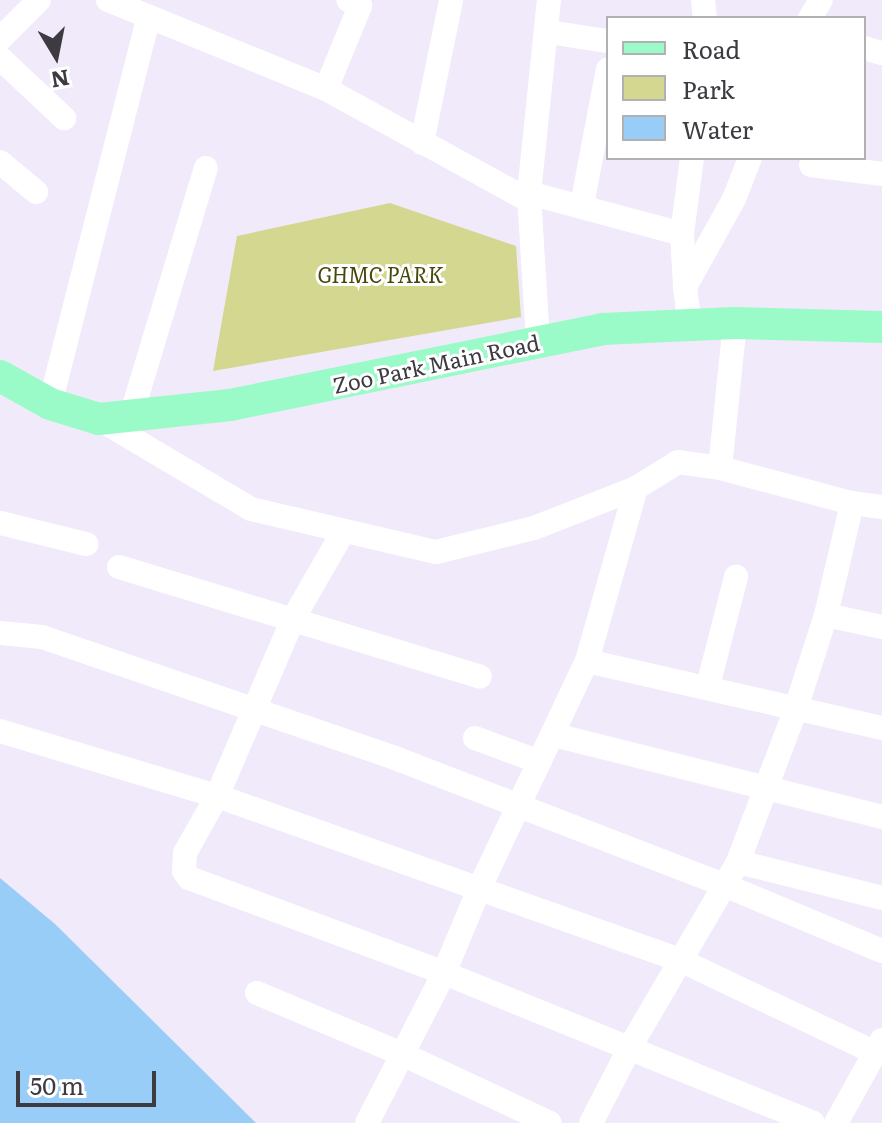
<!DOCTYPE html>
<html>
<head>
<meta charset="utf-8">
<style>
	body { margin:0 }
	#map { position:relative; width:882px; height:1123px; overflow:hidden; background:#f1eafb; font-family:Literata,serif }
	div>[style] { position:absolute }
	.green>* { inset:0; background:#d3d78f }
	.water>* { inset:0; background:#98cdf7 }
	.minor>* { height:24px; margin:-12px; padding:0 12px; transform-origin:12px; border-radius:12px; background:#fff }
	.major>* { height:32px; margin:-16px; padding:0 16px; transform-origin:16px; border-radius:16px; background:#9afac8 }
	span { translate:-50% -50%; white-space:nowrap; text-align:center; line-height:1.15; -webkit-text-stroke:6px #fff; paint-order:stroke }
	.park-label { font-size:22px; color:#46470a; font-style:italic }
	.street-label { font-size:22px; color:#3d3a41 }
	.legend { position:absolute; left:606px; top:16px; width:260px; height:144px; box-sizing:border-box; background:#fff; border:2px solid #b1b0b3; margin:0; padding:10px 14px; list-style:none; font-size:24px; color:#3d3a41 }
	.legend li { display:flex; align-items:center; gap:16px; height:40px }
	.legend b { width:40px; border:2px solid #b1b0b3 }
	.north { position:absolute; left:16px; top:16px; width:80px; height:80px; -webkit-text-stroke:6px #fff; paint-order:stroke; rotate:170deg; font-size:22px; font-weight:700; line-height:32px; text-align:center; color:#3d3a41 }
	.north::after { content:''; display:block; margin:auto; width:28px; height:36px; background:#3d3a41; clip-path:polygon(50% 0,100% 100%,50% 72%,0 100%) }
	.scale { position:absolute; left:16px; top:1071px; width:140px; height:36px; box-sizing:border-box; border:4px solid #3d3a41; border-top:0; padding-left:10px; font-size:24px; line-height:28px; white-space:nowrap; color:#3d3a41; -webkit-text-stroke:6px #fff; paint-order:stroke }
</style>
</head>
<body>
<div id="map">
	<div class="green">
		<div style="clip-path:polygon(390px 203px,516px 246px,521px 317px,213px 371px,237px 236px)"></div>
	</div>
	<div class="water">
		<div style="clip-path:polygon(0 878px,55px 924px,256px 1123px,0 1123px)"></div>
	</div>
	<div class="minor">
		<div style="left:108px;top:0;width:235px;rotate:22.2deg"></div>
		<div style="left:326px;top:89px;width:233px;rotate:28.8deg"></div>
		<div style="left:703px;top:0;width:18px;rotate:84deg"></div>
		<div style="left:810px;top:18px;width:21px;rotate:-59deg"></div>
		<div style="left:548px;top:32px;width:61px;rotate:8.5deg"></div>
		<div style="left:0;top:39px;width:55px;rotate:-45deg"></div>
		<div style="left:864px;top:48px;width:19px;rotate:16deg"></div>
		<div style="left:0;top:58px;width:88px;rotate:43.2deg"></div>
		<div style="left:326px;top:89px;width:90px;rotate:-67.7deg"></div>
		<div style="left:360px;top:6px;width:13px;rotate:-153deg"></div>
		<div style="left:422px;top:143px;width:146px;rotate:-78.5deg"></div>
		<div style="left:0;top:162px;width:47px;rotate:39.8deg"></div>
		<div style="left:811px;top:165px;width:72px;rotate:7.2deg"></div>
		<div style="left:529px;top:193px;width:158px;rotate:15deg"></div>
		<div style="left:582px;top:205px;width:138px;rotate:-79.2deg"></div>
		<div style="left:685px;top:287px;width:53px;rotate:-93.2deg"></div>
		<div style="left:682px;top:234px;width:77px;rotate:-82.5deg"></div>
		<div style="left:690px;top:327px;width:40px;rotate:-97.1deg"></div>
		<div style="left:685px;top:287px;width:101px;rotate:-60.9deg"></div>
		<div style="left:734px;top:199px;width:44px;rotate:-68.7deg"></div>
		<div style="left:538px;top:342px;width:149px;rotate:-93.5deg"></div>
		<div style="left:529px;top:193px;width:194px;rotate:-84.1deg"></div>
		<div style="left:50px;top:404px;width:399px;rotate:-75.7deg"></div>
		<div style="left:131px;top:416px;width:259px;rotate:-73.2deg"></div>
		<div style="left:99px;top:419px;width:177px;rotate:30.6deg"></div>
		<div style="left:251px;top:509px;width:190px;rotate:13.1deg"></div>
		<div style="left:436px;top:552px;width:101px;rotate:-13.8deg"></div>
		<div style="left:534px;top:528px;width:110px;rotate:-21.4deg"></div>
		<div style="left:636px;top:488px;width:49px;rotate:-31.8deg"></div>
		<div style="left:678px;top:462px;width:42px;rotate:8.1deg"></div>
		<div style="left:720px;top:468px;width:137px;rotate:14.9deg"></div>
		<div style="left:852px;top:503px;width:30px;rotate:8deg"></div>
		<div style="left:720px;top:468px;width:146px;rotate:-84.1deg"></div>
		<div style="left:0;top:523px;width:89px;rotate:13.7deg"></div>
		<div style="left:343px;top:532px;width:100px;rotate:119.9deg"></div>
		<div style="left:293px;top:619px;width:193px;rotate:113.2deg"></div>
		<div style="left:217px;top:796px;width:65px;rotate:119.3deg"></div>
		<div style="left:185px;top:853px;width:18px;rotate:93deg"></div>
		<div style="left:184px;top:871px;width:9px;rotate:54deg"></div>
		<div style="left:189px;top:878px;width:272px;rotate:20.4deg"></div>
		<div style="left:444px;top:973px;width:398px;rotate:22.1deg"></div>
		<div style="left:119px;top:567px;width:377px;rotate:16.9deg"></div>
		<div style="left:826px;top:615px;width:57px;rotate:12.1deg"></div>
		<div style="left:0;top:633px;width:42px;rotate:5.4deg"></div>
		<div style="left:42px;top:637px;width:373px;rotate:18.9deg"></div>
		<div style="left:395px;top:758px;width:353px;rotate:21.1deg"></div>
		<div style="left:724px;top:885px;width:171px;rotate:22.7deg"></div>
		<div style="left:587px;top:661px;width:303px;rotate:12.8deg"></div>
		<div style="left:708px;top:686px;width:113px;rotate:-75.6deg"></div>
		<div style="left:0;top:731px;width:227px;rotate:16.7deg"></div>
		<div style="left:217px;top:796px;width:493px;rotate:19.5deg"></div>
		<div style="left:682px;top:961px;width:215px;rotate:25.4deg"></div>
		<div style="left:554px;top:735px;width:338px;rotate:14deg"></div>
		<div style="left:475px;top:738px;width:69px;rotate:20.3deg"></div>
		<div style="left:738px;top:862px;width:148px;rotate:14deg"></div>
		<div style="left:257px;top:993px;width:157px;rotate:22.8deg"></div>
		<div style="left:402px;top:1054px;width:163px;rotate:25deg"></div>
		<div style="left:367px;top:1123px;width:169px;rotate:-62.8deg"></div>
		<div style="left:444px;top:973px;width:93px;rotate:-67.3deg"></div>
		<div style="left:480px;top:887px;width:250px;rotate:-64.7deg"></div>
		<div style="left:587px;top:661px;width:180px;rotate:-74.2deg"></div>
		<div style="left:591px;top:1123px;width:85px;rotate:-62.8deg"></div>
		<div style="left:630px;top:1047px;width:214px;rotate:-59.7deg"></div>
		<div style="left:738px;top:862px;width:161px;rotate:-69.3deg"></div>
		<div style="left:795px;top:711px;width:101px;rotate:-72.1deg"></div>
		<div style="left:826px;top:615px;width:115px;rotate:-76.9deg"></div>
		<div style="left:836px;top:1123px;width:95px;rotate:-61deg"></div>
	</div>
	<div class="major">
		<div style="left:0;top:376px;width:57px;rotate:29.2deg"></div>
		<div style="left:50px;top:404px;width:51px;rotate:17deg"></div>
		<div style="left:99px;top:419px;width:132px;rotate:-6.1deg"></div>
		<div style="left:230px;top:405px;width:380px;rotate:-11.5deg"></div>
		<div style="left:602px;top:329px;width:133px;rotate:-2.6deg"></div>
		<div style="left:735px;top:323px;width:147px;rotate:1.6deg"></div>
	</div>
	<div class="park-label">
		<span style="left:380px;top:274px">GHMC PARK</span>
	</div>
	<div class="street-label">
		<span style="left:436px;top:363px;rotate:-12deg">Zoo Park Main Road</span>
	</div>
	<ul class="legend">
	<li><b style="height:10px;background:#9afac8"></b>Road</li>
	<li><b style="height:22px;background:#d3d78f"></b>Park</li>
	<li><b style="height:22px;background:#98cdf7"></b>Water</li>
	</ul>
	<div class="north">N</div>
	<div class="scale">50 m</div>
</div>
</body>
</html>
